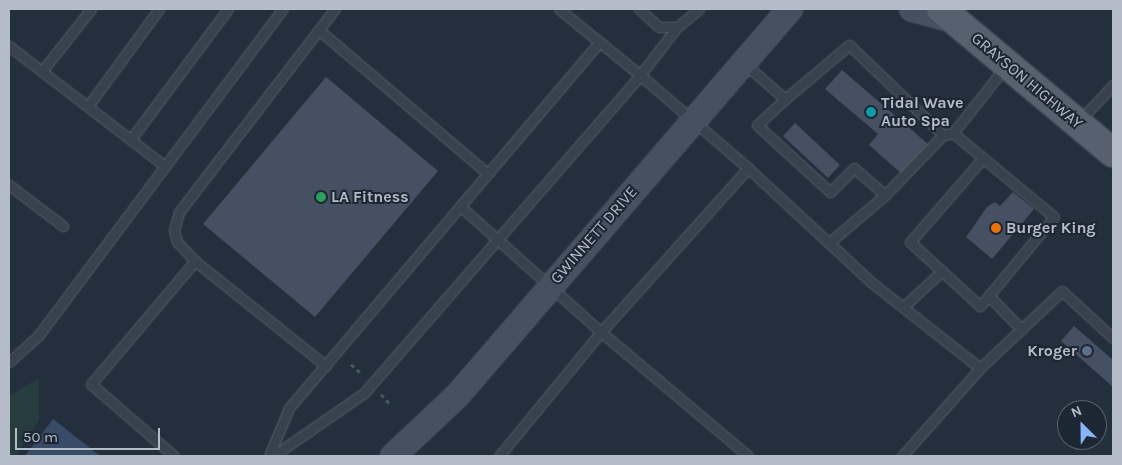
<!DOCTYPE html>
<html>
<head>
<meta charset="utf-8">
<style>
	body { margin:0 }
	#map { position:relative; width:1122px; height:465px; overflow:hidden; background:#242f3e; font-family:Karla,sans-serif }
	div>[style] { position:absolute }
	.green>* { inset:0; background:#263c3f }
	.water>* { inset:0; background:#394c67 }
	.building>* { inset:0; background:#455162 }
	.path>* { height:3px; margin-top:-1.5px; transform-origin:0; background:repeating-linear-gradient(90deg,#44595c 0 4px,transparent 0 8px) }
	.roads { filter:drop-shadow(0 0 1px #565f6c) drop-shadow(0 0 1px #565f6c) }
	.lane>* { height:9px; margin:-4.5px; padding:0 4.5px; transform-origin:4.5px; border-radius:4.5px; background:#38414e }
	.secondary>* { height:24px; margin:-12px; padding:0 12px; transform-origin:12px; border-radius:12px; background:#465061 }
	.primary>* { height:28px; margin:-14px; padding:0 14px; transform-origin:14px; border-radius:14px; background:#56606e }
	.dots>* { width:14px; height:14px; translate:-50% -50%; box-sizing:border-box; border:2px solid #1d2633; border-radius:50% }
	span { translate:-50% -50%; white-space:nowrap; text-align:center; line-height:1.15; -webkit-text-stroke:4px #1d2633; paint-order:stroke }
	.street-label { font-size:16px; color:#b4bcc9 }
	.poi-label { font-size:16px; color:#b4bcc9; font-weight:700 }
	.left { translate:0 -50%; text-align:left }
	.right { translate:-100% -50%; text-align:right }
	.frame { position:absolute; inset:0; border:10px solid #b4bcc9; pointer-events:none }
	.north { position:absolute; left:1057px; top:400px; width:50px; height:50px; box-sizing:border-box; background:#1d2633; border:1px solid #59626f; border-radius:50%; rotate:337deg; font-size:14px; font-weight:700; line-height:20px; text-align:center; color:#b4bcc9 }
	.north::after { content:''; display:block; margin:auto; width:18px; height:22px; background:#8ab4f8; clip-path:polygon(50% 0,100% 100%,50% 72%,0 100%) }
	.scale { position:absolute; left:15px; top:428px; width:145px; height:22px; box-sizing:border-box; border:2px solid #b4bcc9; border-top:0; padding-left:6px; font-size:15px; line-height:18px; white-space:nowrap; color:#b4bcc9; -webkit-text-stroke:4px #1d2633; paint-order:stroke }
</style>
</head>
<body>
<div id="map">
	<div class="green">
		<div style="clip-path:polygon(39px 378px,39px 420px,16px 456px,9px 456px,9px 396px)"></div>
	</div>
	<div class="water">
		<div style="clip-path:polygon(53px 419px,100px 456px,25px 456px)"></div>
	</div>
	<div class="building">
		<div style="clip-path:polygon(842px 70px,928px 144px,902px 174px,869px 145px,878px 134px,825px 89px)"></div>
		<div style="clip-path:polygon(326px 77px,438px 171px,315px 317px,203px 224px)"></div>
		<div style="clip-path:polygon(795px 123px,840px 165px,828px 178px,783px 136px)"></div>
		<div style="clip-path:polygon(1013px 192px,1034px 209px,992px 259px,966px 237px,987px 207px,995px 202px,1000px 206px)"></div>
		<div style="clip-path:polygon(1074px 326px,1113px 360px,1113px 387px,1061px 341px)"></div>
	</div>
	<div class="path">
		<div style="left:351px;top:364px;width:16px;rotate:43deg"></div>
		<div style="left:381px;top:394px;width:12px;rotate:48deg"></div>
	</div>
	<div class="roads">
		<div class="lane">
			<div style="left:639px;top:9px;width:27px;rotate:42deg"></div>
			<div style="left:659px;top:27px;width:18px"></div>
			<div style="left:677px;top:27px;width:28px;rotate:-39deg"></div>
			<div style="left:677px;top:27px;width:61px;rotate:127.6deg"></div>
			<div style="left:640px;top:75px;width:143px;rotate:40.7deg"></div>
			<div style="left:319px;top:30px;width:219px;rotate:40.4deg"></div>
			<div style="left:9px;top:46px;width:197px;rotate:37.6deg"></div>
			<div style="left:744px;top:63px;width:55px;rotate:41.3deg"></div>
			<div style="left:785px;top:99px;width:38px;rotate:137deg"></div>
			<div style="left:757px;top:125px;width:99px;rotate:42.5deg"></div>
			<div style="left:830px;top:192px;width:34px;rotate:-45deg"></div>
			<div style="left:854px;top:168px;width:41px;rotate:41.1deg"></div>
			<div style="left:885px;top:195px;width:83px;rotate:-46deg"></div>
			<div style="left:943px;top:135px;width:130px;rotate:-136.2deg"></div>
			<div style="left:849px;top:45px;width:84px;rotate:139.8deg"></div>
			<div style="left:42px;top:71px;width:79px;rotate:-51.7deg"></div>
			<div style="left:88px;top:106px;width:120px;rotate:-53.8deg"></div>
			<div style="left:1079px;top:121px;width:50px;rotate:-46.6deg"></div>
			<div style="left:953px;top:133px;width:85px;rotate:-51.7deg"></div>
			<div style="left:943px;top:135px;width:10px;rotate:-11deg"></div>
			<div style="left:953px;top:133px;width:131px;rotate:39.7deg"></div>
			<div style="left:1054px;top:217px;width:116px;rotate:129.7deg"></div>
			<div style="left:980px;top:306px;width:95px;rotate:-137.6deg"></div>
			<div style="left:910px;top:242px;width:111px;rotate:-49deg"></div>
			<div style="left:131px;top:139px;width:162px;rotate:-53.3deg"></div>
			<div style="left:9px;top:185px;width:68px;rotate:37.2deg"></div>
			<div style="left:460px;top:206px;width:189px;rotate:41.8deg"></div>
			<div style="left:601px;top:332px;width:220px;rotate:-48.1deg"></div>
			<div style="left:748px;top:168px;width:168px;rotate:42.8deg"></div>
			<div style="left:871px;top:282px;width:139px;rotate:38.3deg"></div>
			<div style="left:980px;top:368px;width:112px;rotate:-43.2deg"></div>
			<div style="left:1062px;top:291px;width:69px;rotate:42.7deg"></div>
			<div style="left:830px;top:242px;width:72px;rotate:-40.5deg"></div>
			<div style="left:195px;top:261px;width:168px;rotate:38.7deg"></div>
			<div style="left:989px;top:296px;width:47px;rotate:45.9deg"></div>
			<div style="left:904px;top:306px;width:52px;rotate:-42.6deg"></div>
			<div style="left:9px;top:362px;width:39px;rotate:-42deg"></div>
			<div style="left:38px;top:336px;width:409px;rotate:-53.2deg"></div>
			<div style="left:174px;top:456px;width:110px;rotate:-139.1deg"></div>
			<div style="left:91px;top:384px;width:161px;rotate:-49.8deg"></div>
			<div style="left:195px;top:261px;width:26px;rotate:-133deg"></div>
			<div style="left:177px;top:242px;width:12px;rotate:-104deg"></div>
			<div style="left:174px;top:230px;width:19px;rotate:-74deg"></div>
			<div style="left:179px;top:212px;width:256px;rotate:-52.5deg"></div>
			<div style="left:269px;top:456px;width:52px;rotate:-67.4deg"></div>
			<div style="left:289px;top:408px;width:480px;rotate:-49.7deg"></div>
			<div style="left:273px;top:456px;width:111px;rotate:-34.7deg"></div>
			<div style="left:364px;top:393px;width:421px;rotate:-49deg"></div>
			<div style="left:640px;top:75px;width:104px;rotate:-140.8deg"></div>
			<div style="left:499px;top:456px;width:161px;rotate:-50.6deg"></div>
			<div style="left:601px;top:332px;width:192px;rotate:40.1deg"></div>
			<div style="left:902px;top:456px;width:118px;rotate:-48.4deg"></div>
		</div>
		<div class="secondary">
			<div style="left:912px;top:9px;width:43px;rotate:14.7deg"></div>
			<div style="left:393px;top:456px;width:88px;rotate:-43.2deg"></div>
			<div style="left:457px;top:396px;width:511px;rotate:-49.29deg"></div>
		</div>
		<div class="primary">
			<div style="left:941px;top:9px;width:224px;rotate:39.9deg"></div>
		</div>
	</div>
	<div class="dots">
		<div style="left:871px;top:112px;background:#0f9aa8"></div>
		<div style="left:321px;top:197px;background:#2e9e5b"></div>
		<div style="left:996px;top:228px;background:#e8710a"></div>
		<div style="left:1087px;top:351px;background:#5c6f8a"></div>
	</div>
	<div class="street-label">
		<span style="left:1027px;top:81px;rotate:40deg">GRAYSON HIGHWAY</span>
		<span style="left:594px;top:235px;rotate:-49deg">GWINNETT DRIVE</span>
	</div>
	<div class="poi-label">
		<span class="left" style="left:881px;top:112px">Tidal Wave<br>Auto Spa</span>
		<span class="left" style="left:331px;top:197px">LA Fitness</span>
		<span class="left" style="left:1006px;top:228px">Burger King</span>
		<span class="right" style="left:1077px;top:351px">Kroger</span>
	</div>
	<div class="frame"></div>
	<div class="north">N</div>
	<div class="scale">50 m</div>
</div>
</body>
</html>
